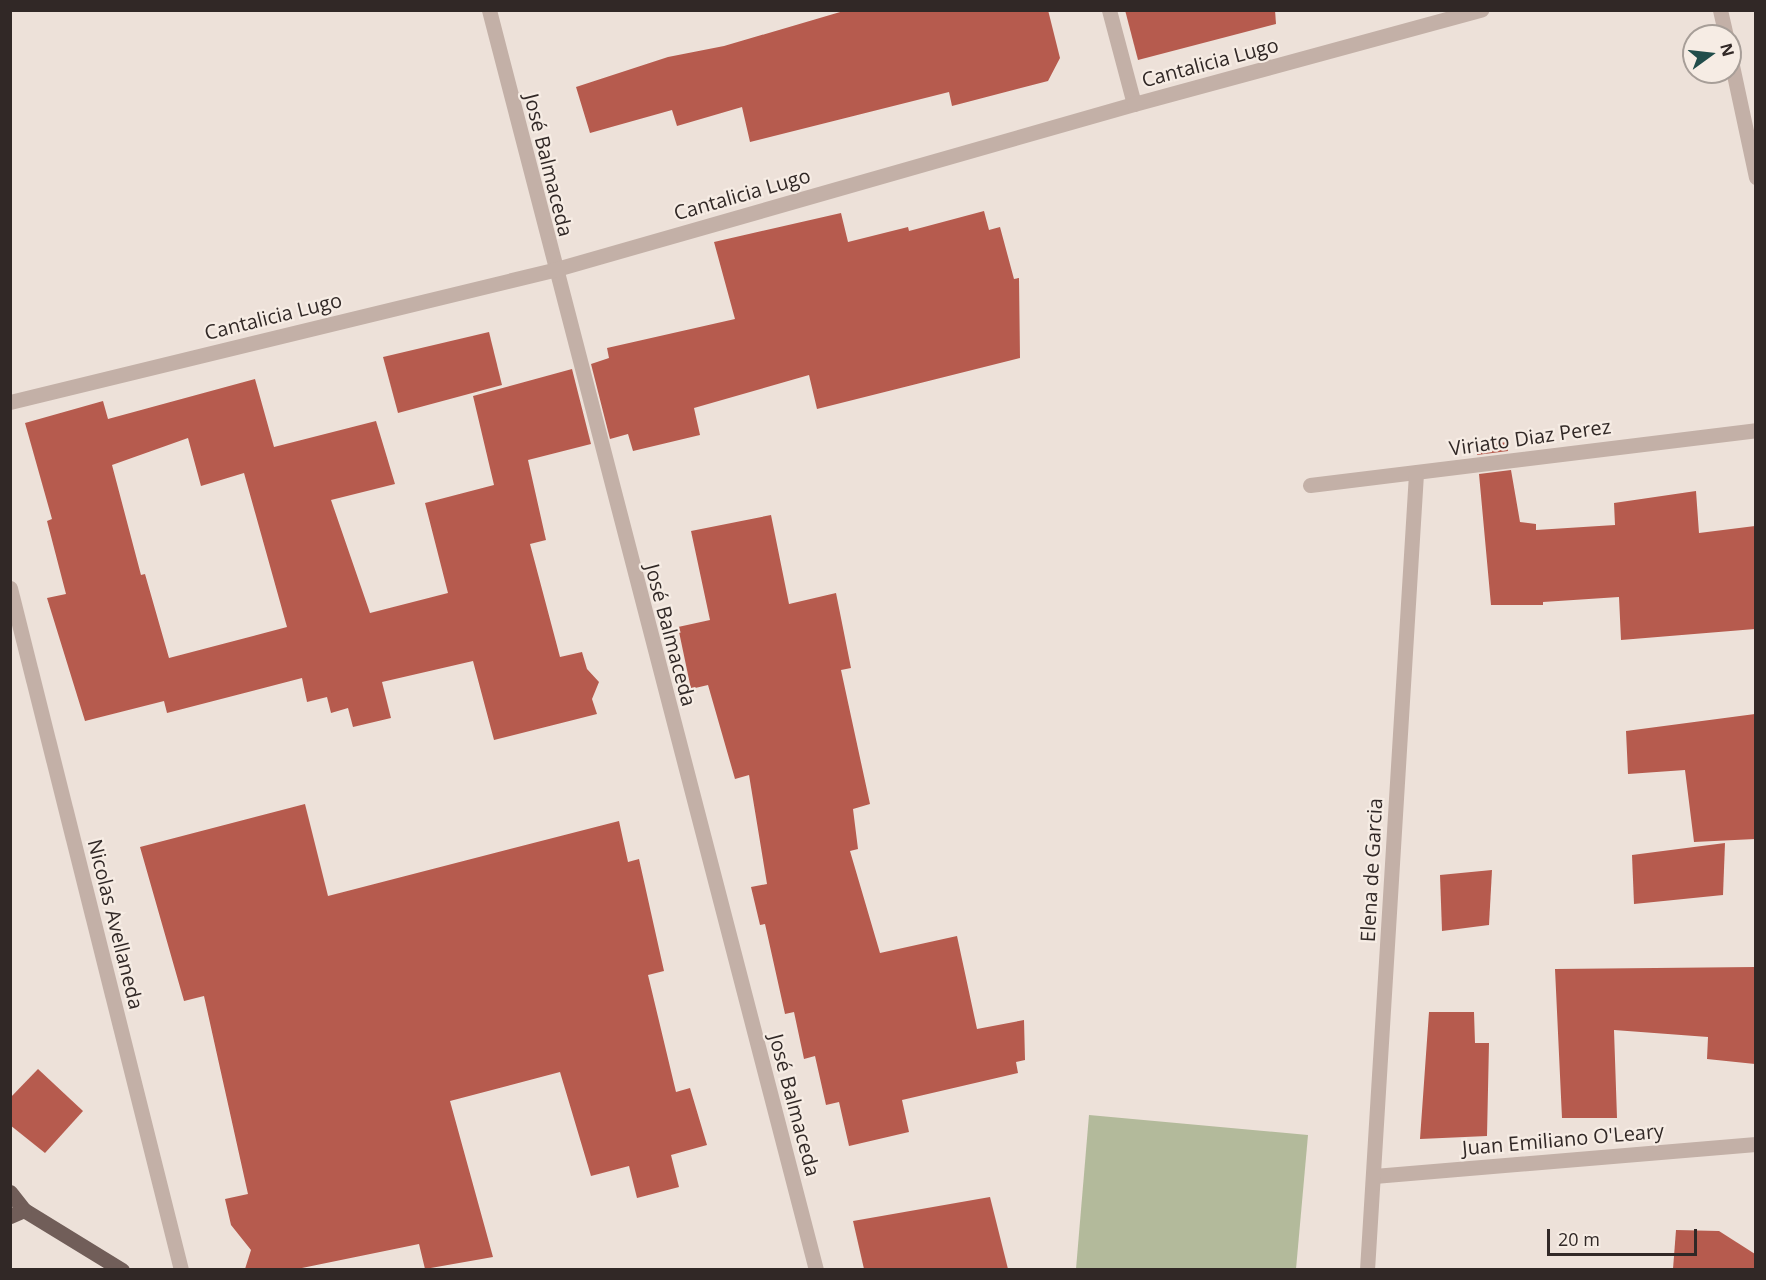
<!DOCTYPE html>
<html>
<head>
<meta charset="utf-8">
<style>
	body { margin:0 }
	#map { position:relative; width:1766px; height:1280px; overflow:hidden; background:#ede1d9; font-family:"Open Sans",sans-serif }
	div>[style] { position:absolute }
	.green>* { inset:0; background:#b3ba9b }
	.building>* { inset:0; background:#b65b4e }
	.minor>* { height:15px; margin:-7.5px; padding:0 7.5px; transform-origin:7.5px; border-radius:7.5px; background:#c3b0a7 }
	.major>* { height:15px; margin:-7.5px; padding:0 7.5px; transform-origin:7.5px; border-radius:7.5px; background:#715e59 }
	span { translate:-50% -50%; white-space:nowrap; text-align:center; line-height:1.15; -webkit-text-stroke:4.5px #f6ece4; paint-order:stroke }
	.street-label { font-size:20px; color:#312826 }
	.frame { position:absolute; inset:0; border:12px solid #312826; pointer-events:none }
	.north { position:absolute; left:1682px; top:24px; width:60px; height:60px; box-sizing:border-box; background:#f6ece4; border:2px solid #a79e98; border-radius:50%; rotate:75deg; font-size:16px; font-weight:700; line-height:24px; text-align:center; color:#312826 }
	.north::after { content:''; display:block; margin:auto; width:21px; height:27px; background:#214d4b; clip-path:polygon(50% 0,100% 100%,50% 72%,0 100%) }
	.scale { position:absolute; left:1547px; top:1229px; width:150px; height:27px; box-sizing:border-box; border:3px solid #312826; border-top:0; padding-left:8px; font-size:18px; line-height:21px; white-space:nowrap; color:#312826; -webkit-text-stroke:4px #f6ece4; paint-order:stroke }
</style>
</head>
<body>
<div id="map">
	<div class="green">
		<div style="clip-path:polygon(1089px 1115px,1308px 1135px,1296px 1269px,1076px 1269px)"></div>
	</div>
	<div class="building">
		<div style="clip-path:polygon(847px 10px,1048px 10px,1060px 58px,1048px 81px,952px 106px,949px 92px,750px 142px,742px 107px,677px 126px,672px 110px,590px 133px,576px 87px,668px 57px,724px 46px)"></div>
		<div style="clip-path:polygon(1125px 10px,1275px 10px,1276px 24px,1138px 60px)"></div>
		<div style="clip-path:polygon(984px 211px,989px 230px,1000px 227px,1014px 279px,1019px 278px,1020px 358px,817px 409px,809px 375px,694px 408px,700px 435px,633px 451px,628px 434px,610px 439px,591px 364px,609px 358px,607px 348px,735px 319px,714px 242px,841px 213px,848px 242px,908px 227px,909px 231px)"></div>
		<div style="clip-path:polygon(489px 332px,502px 385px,398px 413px,383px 357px)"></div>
		<div style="clip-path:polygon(evenodd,572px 369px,591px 444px,528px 460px,546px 540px,530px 544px,560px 657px,582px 652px,587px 669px,599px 682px,592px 699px,597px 714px,494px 740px,473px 661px,382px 682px,391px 718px,353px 727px,348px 708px,331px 713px,327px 697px,307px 702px,302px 678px,167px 713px,164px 701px,85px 721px,47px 598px,66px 594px,47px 521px,52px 519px,25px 423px,103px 401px,108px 419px,255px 379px,274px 447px,376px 421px,395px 484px,331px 500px,370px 613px,448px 593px,425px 503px,494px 485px,473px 396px,572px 369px,188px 438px,201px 486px,244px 473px,287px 627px,169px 658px,145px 574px,141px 575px,112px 465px,188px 438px)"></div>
		<div style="clip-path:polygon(1507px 442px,1508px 451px,1477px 455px,1477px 446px)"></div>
		<div style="clip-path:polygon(1511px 470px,1520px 522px,1536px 524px,1536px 530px,1615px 525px,1614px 503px,1696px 491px,1699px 533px,1755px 526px,1755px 629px,1621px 640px,1619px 597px,1543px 602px,1543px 605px,1491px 605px,1479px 474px)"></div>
		<div style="clip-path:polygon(771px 515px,789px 604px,836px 593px,851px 668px,841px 670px,870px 804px,853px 809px,858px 849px,850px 851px,880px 953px,957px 936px,977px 1029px,1024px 1020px,1025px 1060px,1016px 1062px,1018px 1073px,902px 1100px,909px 1132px,849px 1146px,839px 1102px,826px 1105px,815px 1056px,804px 1059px,794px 1012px,785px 1014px,765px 924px,760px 925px,751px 887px,767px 884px,749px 775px,735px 779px,708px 685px,691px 689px,678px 627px,710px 620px,691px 531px)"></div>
		<div style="clip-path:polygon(1755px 714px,1755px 839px,1694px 842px,1685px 770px,1628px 774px,1626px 731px)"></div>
		<div style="clip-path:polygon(305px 804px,328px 896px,619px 821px,628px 862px,639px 859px,664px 971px,648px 975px,676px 1092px,690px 1088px,707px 1145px,671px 1155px,679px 1187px,637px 1198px,629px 1166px,591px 1176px,560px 1072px,450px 1101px,493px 1257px,425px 1269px,419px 1244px,297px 1269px,245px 1269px,251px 1250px,231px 1225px,225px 1199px,248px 1194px,204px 996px,184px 1001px,140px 847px)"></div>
		<div style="clip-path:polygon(1725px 843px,1723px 895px,1634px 904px,1632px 855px)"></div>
		<div style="clip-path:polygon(1492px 870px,1489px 925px,1442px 931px,1440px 875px)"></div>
		<div style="clip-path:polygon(1755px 967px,1755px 1064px,1707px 1059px,1708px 1037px,1614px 1030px,1617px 1118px,1562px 1118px,1555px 969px)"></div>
		<div style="clip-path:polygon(1429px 1012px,1474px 1012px,1475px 1043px,1489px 1043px,1487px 1136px,1420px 1139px)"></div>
		<div style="clip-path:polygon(38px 1069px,83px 1111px,45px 1153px,10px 1125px,10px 1098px)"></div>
		<div style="clip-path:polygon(990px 1197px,1008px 1269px,864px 1269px,853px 1221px)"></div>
		<div style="clip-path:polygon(1676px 1230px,1719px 1231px,1755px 1254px,1755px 1269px,1673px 1269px)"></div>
	</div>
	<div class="minor">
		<div style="left:489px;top:10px;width:1302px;rotate:75.45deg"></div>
		<div style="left:1109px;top:10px;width:97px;rotate:75.1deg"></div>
		<div style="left:1720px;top:10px;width:27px;rotate:77deg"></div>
		<div style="left:1730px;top:56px;width:124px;rotate:77.9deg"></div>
		<div style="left:10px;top:402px;width:559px;rotate:-13.66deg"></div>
		<div style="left:553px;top:270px;width:604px;rotate:-15.95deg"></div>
		<div style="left:1134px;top:104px;width:360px;rotate:-15.2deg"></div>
		<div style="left:1310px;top:485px;width:449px;rotate:-7deg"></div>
		<div style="left:10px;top:588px;width:703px;rotate:75.92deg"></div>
		<div style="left:1374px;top:1176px;width:383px;rotate:-4.8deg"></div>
		<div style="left:1367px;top:1270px;width:799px;rotate:-86.48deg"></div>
	</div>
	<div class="major">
		<div style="left:10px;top:1192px;width:23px;rotate:52deg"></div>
		<div style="left:24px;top:1210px;width:115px;rotate:31.5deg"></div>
		<div style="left:10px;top:1216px;width:15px;rotate:-23deg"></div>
	</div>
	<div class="street-label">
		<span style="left:1210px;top:62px;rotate:-15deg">Cantalicia Lugo</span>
		<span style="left:549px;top:165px;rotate:76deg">José Balmaceda</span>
		<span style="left:742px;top:194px;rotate:-16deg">Cantalicia Lugo</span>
		<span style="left:273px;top:316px;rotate:-14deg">Cantalicia Lugo</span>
		<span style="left:1530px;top:437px;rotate:-8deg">Viriato Diaz Perez</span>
		<span style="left:671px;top:635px;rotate:75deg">José Balmaceda</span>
		<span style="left:1371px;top:870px;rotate:-87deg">Elena de Garcia</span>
		<span style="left:116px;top:924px;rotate:76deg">Nicolas Avellaneda</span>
		<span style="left:795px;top:1105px;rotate:75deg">José Balmaceda</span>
		<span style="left:1563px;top:1139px;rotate:-5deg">Juan Emiliano O'Leary</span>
	</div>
	<div class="frame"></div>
	<div class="north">N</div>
	<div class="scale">20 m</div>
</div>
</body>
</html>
